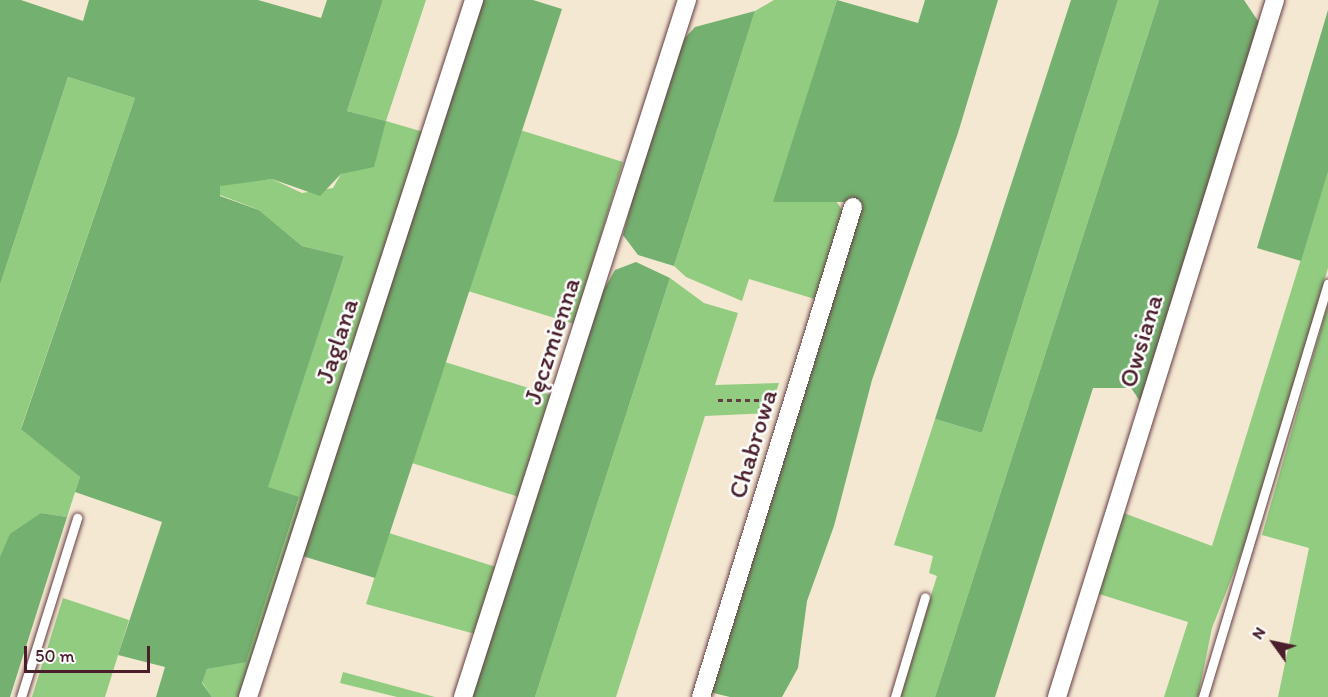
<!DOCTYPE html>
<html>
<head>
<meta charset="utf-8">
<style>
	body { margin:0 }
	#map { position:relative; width:1328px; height:697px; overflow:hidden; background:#f5e8d2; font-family:Itim,sans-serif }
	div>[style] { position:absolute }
	.green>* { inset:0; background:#91cc81 }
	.forest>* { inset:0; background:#74b06f }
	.path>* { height:3px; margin-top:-1.5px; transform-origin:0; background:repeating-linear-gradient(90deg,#643d44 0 4.5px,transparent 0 9px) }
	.roads { filter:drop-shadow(0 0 2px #643d44) drop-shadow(0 0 2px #643d44) }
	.lane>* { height:9px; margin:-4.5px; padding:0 4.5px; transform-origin:4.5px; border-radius:4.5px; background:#fff }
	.street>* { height:18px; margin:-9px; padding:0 9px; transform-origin:9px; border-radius:9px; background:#fff }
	span { translate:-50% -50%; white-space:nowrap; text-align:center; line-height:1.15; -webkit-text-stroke:5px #fff; paint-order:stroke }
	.street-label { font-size:26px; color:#4a1f2b }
	.north { position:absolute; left:1244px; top:613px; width:60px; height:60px; -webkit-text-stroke:4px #fff; paint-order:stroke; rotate:303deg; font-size:16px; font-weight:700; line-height:24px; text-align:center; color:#4a1f2b }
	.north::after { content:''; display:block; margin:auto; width:21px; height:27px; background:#4a1f2b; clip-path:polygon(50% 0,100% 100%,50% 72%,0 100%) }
	.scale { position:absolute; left:24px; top:646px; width:126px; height:27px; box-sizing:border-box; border:3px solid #4a1f2b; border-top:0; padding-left:8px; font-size:18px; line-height:21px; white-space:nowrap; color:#4a1f2b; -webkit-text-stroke:4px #fff; paint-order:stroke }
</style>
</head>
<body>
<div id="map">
	<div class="green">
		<div style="clip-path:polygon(383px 0,426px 0,386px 121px,427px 133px,244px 697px,212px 697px,202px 682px,207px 669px,246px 661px,299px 498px,267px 487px,344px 256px,302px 246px,259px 210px,220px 195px,220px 185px,272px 179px,302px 193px,333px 188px,341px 174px,357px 167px,386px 121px,347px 111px)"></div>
		<div style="clip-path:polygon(774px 0,837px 0,774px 202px,836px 201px,845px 214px,818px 300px,749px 279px,742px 301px,686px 277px,674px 266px,755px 11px)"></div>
		<div style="clip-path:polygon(1118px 0,1159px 0,935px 697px,899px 697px,937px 576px,929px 573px,933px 556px,894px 545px,935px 419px,982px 433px)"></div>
		<div style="clip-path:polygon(68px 77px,135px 98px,21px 428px,80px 477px,67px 517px,41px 513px,0 557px,0 285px)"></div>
		<div style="clip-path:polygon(520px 130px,623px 162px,574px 324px,468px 291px)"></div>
		<div style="clip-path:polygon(1328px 172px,1328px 268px,1255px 519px,1212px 628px,1198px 697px,1164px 697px,1188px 622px,1096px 593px,1121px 512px,1212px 546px)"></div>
		<div style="clip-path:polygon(670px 278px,704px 303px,738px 313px,715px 385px,779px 383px,769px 413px,705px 416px,616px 697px,535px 697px)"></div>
		<div style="clip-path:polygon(1328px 304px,1328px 697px,1278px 697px,1309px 548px,1262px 535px)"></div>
		<div style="clip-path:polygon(445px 362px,551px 395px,519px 497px,412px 463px)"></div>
		<div style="clip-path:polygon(389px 533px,496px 567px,475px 634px,366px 604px)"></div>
		<div style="clip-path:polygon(63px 598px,129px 620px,105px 697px,32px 697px)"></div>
		<div style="clip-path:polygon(343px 672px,435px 697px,397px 697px,340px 683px)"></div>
	</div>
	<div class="forest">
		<div style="clip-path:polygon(0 0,21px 0,83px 21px,89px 0,258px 0,321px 18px,327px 0,383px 0,347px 111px,386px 121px,374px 167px,341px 174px,320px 196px,272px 179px,220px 186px,220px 196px,259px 210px,302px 246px,344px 256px,268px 487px,299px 497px,246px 662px,207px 669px,202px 683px,212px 697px,156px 697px,165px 667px,118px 655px,162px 522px,75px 492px,80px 477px,21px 429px,135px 98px,68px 77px,0 285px)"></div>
		<div style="clip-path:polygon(478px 0,533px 0,562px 9px,375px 578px,299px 555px)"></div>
		<div style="clip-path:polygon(837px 0,918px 23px,925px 0,998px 0,958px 133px,872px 380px,834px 526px,807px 601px,798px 668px,782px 697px,730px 697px,709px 692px,861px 202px,773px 202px)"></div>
		<div style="clip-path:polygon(1071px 0,1118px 0,982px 433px,935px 419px)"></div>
		<div style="clip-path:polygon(1159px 0,1244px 0,1260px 24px,1142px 404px,1131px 388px,1093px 388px,995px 697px,935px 697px)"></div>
		<div style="clip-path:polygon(1328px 10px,1328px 172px,1301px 261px,1257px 248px)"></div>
		<div style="clip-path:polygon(755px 11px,674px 266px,638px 255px,623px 235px,656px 111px,684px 39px,695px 27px)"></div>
		<div style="clip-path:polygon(636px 262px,670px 278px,535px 697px,470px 697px,603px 291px,615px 270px)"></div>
		<div style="clip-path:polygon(41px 513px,67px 517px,10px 697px,0 697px,0 557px,10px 534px)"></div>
	</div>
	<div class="path">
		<div style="left:718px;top:400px;width:58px"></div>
	</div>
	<div class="roads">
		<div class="lane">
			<div style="left:21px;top:697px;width:188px;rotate:-72.6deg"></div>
			<div style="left:895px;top:697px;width:104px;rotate:-73.3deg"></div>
			<div style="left:1203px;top:697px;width:432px;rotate:-73.2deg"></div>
		</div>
		<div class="street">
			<div style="left:248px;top:697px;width:733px;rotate:-72.03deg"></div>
			<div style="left:463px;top:697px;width:732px;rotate:-72.18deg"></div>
			<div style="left:701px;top:697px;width:513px;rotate:-72.77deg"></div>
			<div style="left:1057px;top:697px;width:730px;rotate:-72.63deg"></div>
		</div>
	</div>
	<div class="street-label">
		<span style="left:337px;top:341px;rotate:-72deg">Jaglana</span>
		<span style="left:552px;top:341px;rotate:-72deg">Jęczmienna</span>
		<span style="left:1141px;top:341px;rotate:-73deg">Owsiana</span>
		<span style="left:753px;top:444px;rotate:-73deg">Chabrowa</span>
	</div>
	<div class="north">N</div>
	<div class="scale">50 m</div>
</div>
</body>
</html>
